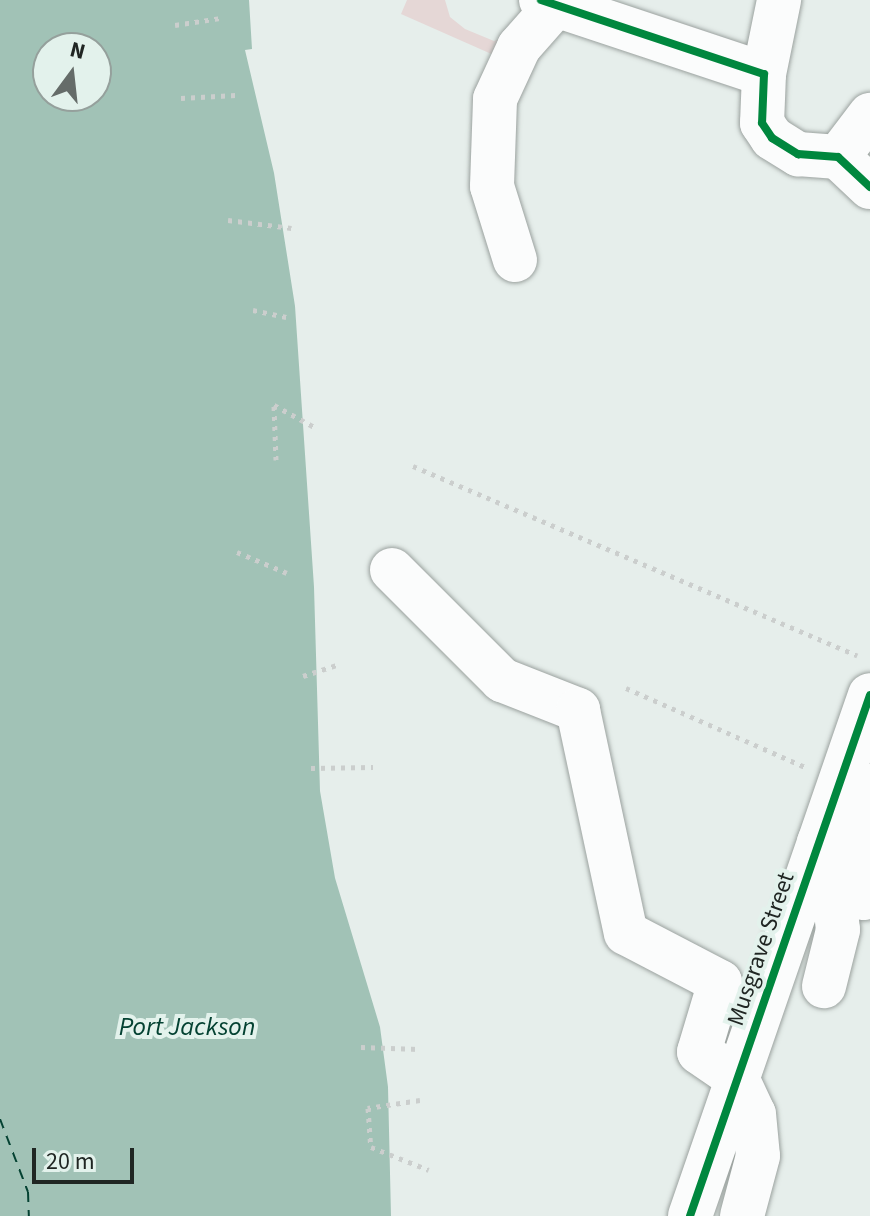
<!DOCTYPE html>
<html>
<head>
<meta charset="utf-8">
<style>
	body { margin:0 }
	#map { position:relative; width:870px; height:1216px; overflow:hidden; background:#e6eeeb; font-family:"Source Sans 3",sans-serif }
	div>[style] { position:absolute }
	.green>* { inset:0; background:#e5d7d6 }
	.water>* { inset:0; background:#a1c2b6 }
	.ferry>* { height:2px; margin-top:-1px; transform-origin:0; background:repeating-linear-gradient(90deg,#044232 0 10px,transparent 0 18px) }
	.path>* { height:5px; margin-top:-2.5px; transform-origin:0; background:repeating-linear-gradient(90deg,#cbcecd 0 4px,transparent 0 10px) }
	.roads { filter:drop-shadow(0 0 2px #9ba29f) drop-shadow(0 0 2px #9ba29f) }
	.minor>* { height:44px; margin:-22px; padding:0 22px; transform-origin:22px; border-radius:22px; background:#fbfcfc }
	.cycleway>* { height:8px; margin:-4px; padding:0 4px; transform-origin:4px; border-radius:4px; background:#00873e }
	span { translate:-50% -50%; white-space:nowrap; text-align:center; line-height:1.15; -webkit-text-stroke:8px #e3f2ec; paint-order:stroke }
	.street-label { font-size:24px; color:#202623 }
	.water-label { font-size:26px; color:#044232; font-style:italic }
	.north { position:absolute; left:32px; top:32px; width:80px; height:80px; box-sizing:border-box; background:#e3f2ec; border:2px solid #95a09c; border-radius:50%; rotate:15deg; font-size:22px; font-weight:700; line-height:32px; text-align:center; color:#202623 }
	.north::after { content:''; display:block; margin:auto; width:28px; height:36px; background:#656c69; clip-path:polygon(50% 0,100% 100%,50% 72%,0 100%) }
	.scale { position:absolute; left:32px; top:1148px; width:102px; height:36px; box-sizing:border-box; border:4px solid #202623; border-top:0; padding-left:10px; font-size:24px; line-height:28px; white-space:nowrap; color:#202623; -webkit-text-stroke:6px #e3f2ec; paint-order:stroke }
</style>
</head>
<body>
<div id="map">
	<div class="green">
		<div style="clip-path:polygon(407px 0,445px 0,450px 17px,465px 29px,494px 41px,509px 35px,505px 60px,401px 14px)"></div>
	</div>
	<div class="water">
		<div style="clip-path:polygon(evenodd,0 0,249px 0,252px 49px,245px 50px,274px 173px,295px 306px,314px 587px,320px 791px,335px 878px,380px 1027px,388px 1087px,391px 1216px,0 1216px,0 0,48px 48px,96px 48px,96px 96px,48px 96px,48px 48px)"></div>
	</div>
	<div class="ferry">
		<div style="left:0;top:1119px;width:78px;rotate:69deg"></div>
		<div style="left:28px;top:1192px;width:24px;rotate:88deg"></div>
	</div>
	<div class="path">
		<div style="left:175px;top:25px;width:47px;rotate:-8.7deg"></div>
		<div style="left:181px;top:98px;width:55px;rotate:-3.1deg"></div>
		<div style="left:228px;top:220px;width:64px;rotate:7.1deg"></div>
		<div style="left:253px;top:310px;width:34px;rotate:12deg"></div>
		<div style="left:276px;top:460px;width:55px;rotate:-92.1deg"></div>
		<div style="left:274px;top:405px;width:48px;rotate:28.7deg"></div>
		<div style="left:413px;top:466px;width:483px;rotate:23.1deg"></div>
		<div style="left:237px;top:552px;width:54px;rotate:22.8deg"></div>
		<div style="left:303px;top:676px;width:39px;rotate:-18deg"></div>
		<div style="left:626px;top:688px;width:196px;rotate:23.8deg"></div>
		<div style="left:311px;top:768px;width:62px;rotate:-0.9deg"></div>
		<div style="left:361px;top:1047px;width:58px;rotate:2deg"></div>
		<div style="left:420px;top:1100px;width:53px;rotate:171.3deg"></div>
		<div style="left:368px;top:1108px;width:39px;rotate:86deg"></div>
		<div style="left:371px;top:1147px;width:62px;rotate:21.6deg"></div>
	</div>
	<div class="roads">
		<div class="minor">
			<div style="left:541px;top:0;width:235px;rotate:18.4deg"></div>
			<div style="left:764px;top:74px;width:49px;rotate:92.3deg"></div>
			<div style="left:762px;top:123px;width:18px;rotate:56deg"></div>
			<div style="left:772px;top:138px;width:31px;rotate:32deg"></div>
			<div style="left:798px;top:154px;width:40px;rotate:4.3deg"></div>
			<div style="left:838px;top:157px;width:44px;rotate:43.2deg"></div>
			<div style="left:764px;top:74px;width:76px;rotate:-78.5deg"></div>
			<div style="left:838px;top:157px;width:53px;rotate:-52.7deg"></div>
			<div style="left:515px;top:260px;width:77px;rotate:-107.3deg"></div>
			<div style="left:492px;top:186px;width:87px;rotate:-88deg"></div>
			<div style="left:495px;top:99px;width:57px;rotate:-65.2deg"></div>
			<div style="left:519px;top:47px;width:56px;rotate:-48.6deg"></div>
			<div style="left:392px;top:570px;width:156px;rotate:45deg"></div>
			<div style="left:502px;top:680px;width:82px;rotate:21.5deg"></div>
			<div style="left:578px;top:710px;width:228px;rotate:77.9deg"></div>
			<div style="left:626px;top:933px;width:106px;rotate:27.5deg"></div>
			<div style="left:720px;top:982px;width:73px;rotate:106.7deg"></div>
			<div style="left:699px;top:1052px;width:46px;rotate:34.4deg"></div>
			<div style="left:737px;top:1078px;width:40px;rotate:65deg"></div>
			<div style="left:754px;top:1114px;width:42px;rotate:84.6deg"></div>
			<div style="left:758px;top:1156px;width:62px;rotate:104.9deg"></div>
			<div style="left:819px;top:842px;width:42px;rotate:70.7deg"></div>
			<div style="left:833px;top:882px;width:48px;rotate:84.1deg"></div>
			<div style="left:838px;top:930px;width:58px;rotate:104deg"></div>
			<div style="left:864px;top:898px;width:33px;rotate:-99deg"></div>
			<div style="left:859px;top:865px;width:80px;rotate:-82.1deg"></div>
			<div style="left:690px;top:1216px;width:551px;rotate:-70.94deg"></div>
		</div>
	</div>
	<div class="cycleway">
		<div style="left:541px;top:0;width:235px;rotate:18.4deg"></div>
		<div style="left:764px;top:74px;width:49px;rotate:92.3deg"></div>
		<div style="left:762px;top:123px;width:18px;rotate:56deg"></div>
		<div style="left:772px;top:138px;width:31px;rotate:32deg"></div>
		<div style="left:798px;top:154px;width:40px;rotate:4.3deg"></div>
		<div style="left:838px;top:157px;width:44px;rotate:43.2deg"></div>
		<div style="left:690px;top:1216px;width:551px;rotate:-70.94deg"></div>
	</div>
	<div class="street-label">
		<span style="left:761px;top:949px;rotate:-71deg">Musgrave Street</span>
	</div>
	<div class="water-label">
		<span style="left:187px;top:1027px">Port Jackson</span>
	</div>
	<div class="north">N</div>
	<div class="scale">20 m</div>
</div>
</body>
</html>
